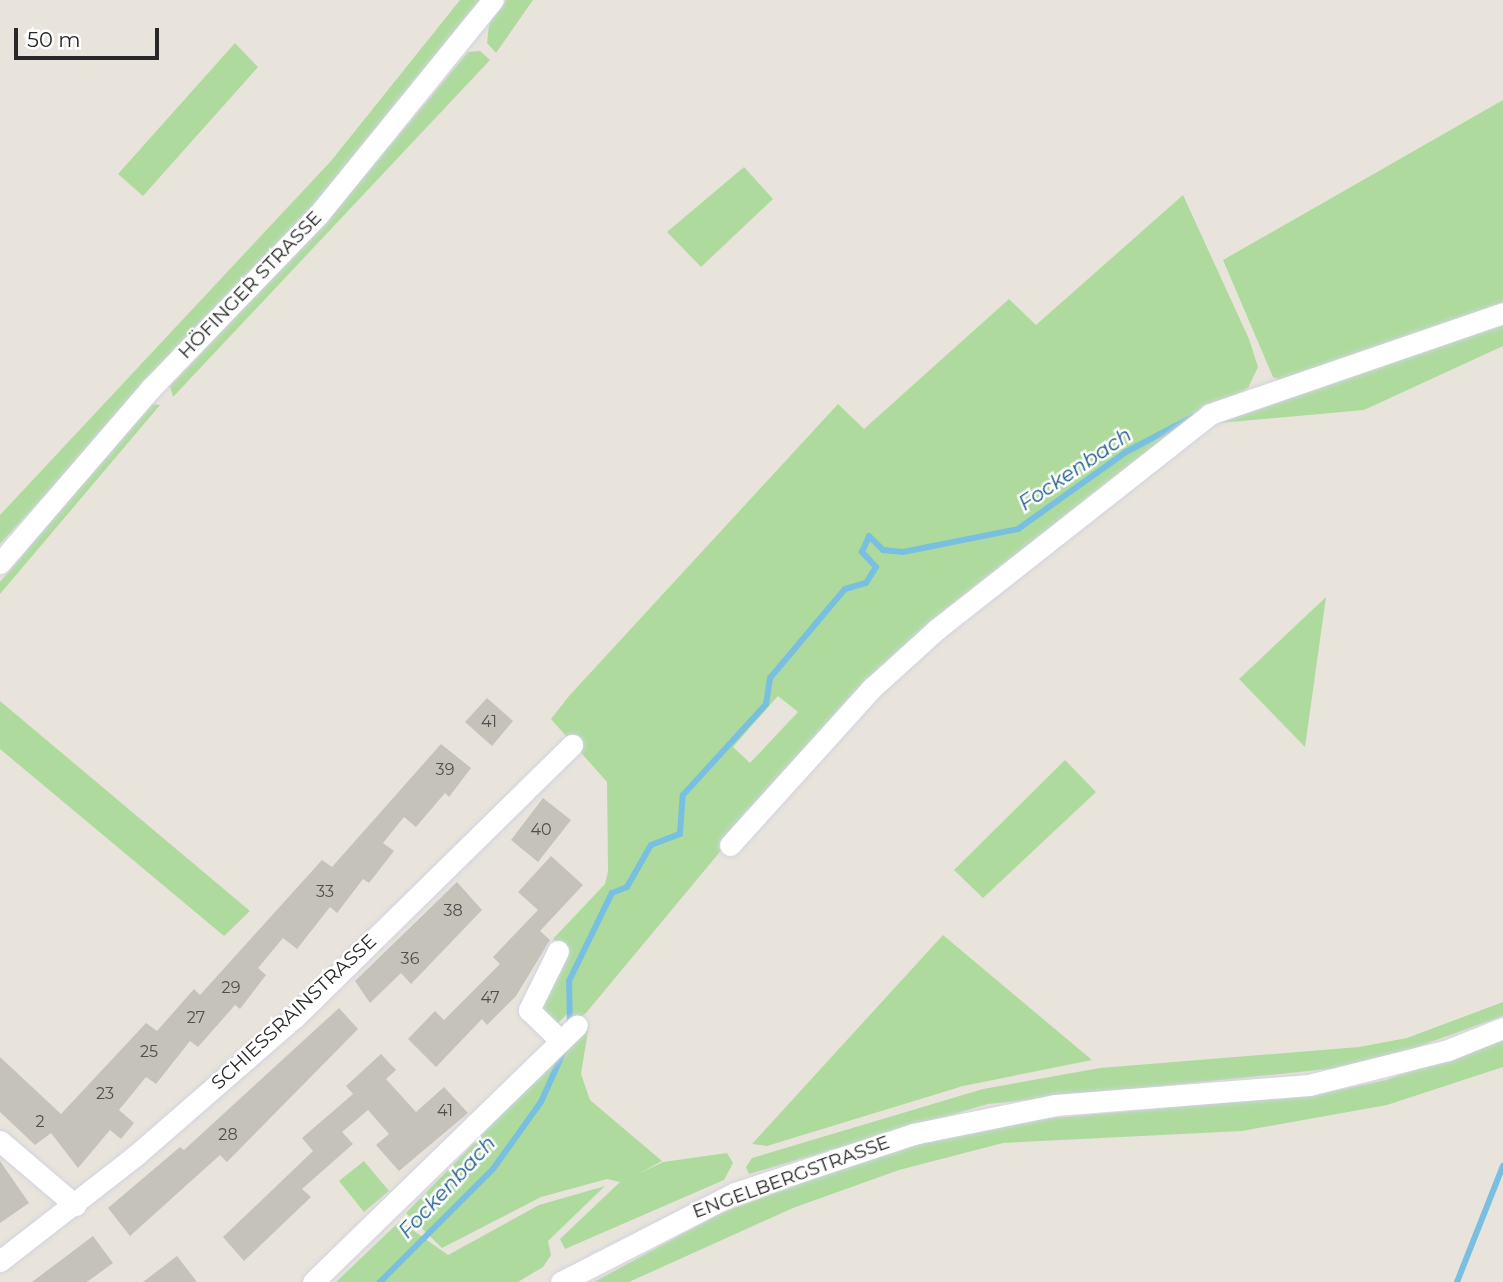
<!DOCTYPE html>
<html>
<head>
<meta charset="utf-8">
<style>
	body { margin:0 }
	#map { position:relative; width:1503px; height:1282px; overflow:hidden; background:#e9e4db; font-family:Montserrat,sans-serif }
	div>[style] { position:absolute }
	.green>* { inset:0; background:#aedb9d }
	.stream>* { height:6px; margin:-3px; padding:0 3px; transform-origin:3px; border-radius:3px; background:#78bfe2 }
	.building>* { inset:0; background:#c5c2ba }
	.roads { filter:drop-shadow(0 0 2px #d1d3e0) drop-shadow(0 0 2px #d1d3e0) }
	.minor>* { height:21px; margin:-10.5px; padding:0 10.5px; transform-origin:10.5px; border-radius:10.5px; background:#fff }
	span { translate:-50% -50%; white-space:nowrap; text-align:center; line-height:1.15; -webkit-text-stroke:5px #fff; paint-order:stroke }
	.number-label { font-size:16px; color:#4f4e4c }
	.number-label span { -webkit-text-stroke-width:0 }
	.street-label { font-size:19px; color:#282828 }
	.water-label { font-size:21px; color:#1a5c8b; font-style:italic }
	.scale { position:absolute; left:14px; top:28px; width:145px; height:32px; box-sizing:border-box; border:4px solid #282828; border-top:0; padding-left:9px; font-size:21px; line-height:24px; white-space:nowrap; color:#282828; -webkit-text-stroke:5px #fff; paint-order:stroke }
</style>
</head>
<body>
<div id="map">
	<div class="green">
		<div style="clip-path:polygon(460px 0,481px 0,323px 194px,0 544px,0 515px,331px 161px)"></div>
		<div style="clip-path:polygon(506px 0,533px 0,496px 53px,487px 43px,489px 24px)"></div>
		<div style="clip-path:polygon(235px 43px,258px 67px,143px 196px,118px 174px)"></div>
		<div style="clip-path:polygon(480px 51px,490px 60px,173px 397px,170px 386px,332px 215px,468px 52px)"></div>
		<div style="clip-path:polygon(1503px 100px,1503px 304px,1285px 382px,1273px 377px,1223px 260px)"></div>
		<div style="clip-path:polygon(744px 167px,773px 199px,701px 267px,667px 232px)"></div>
		<div style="clip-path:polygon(evenodd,1183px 195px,1249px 339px,1258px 367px,1248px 388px,1215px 406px,934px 624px,763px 800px,586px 1013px,578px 1019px,569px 1012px,550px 1031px,531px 1009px,562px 947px,553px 939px,605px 884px,608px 871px,607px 782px,551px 719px,569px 696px,838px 404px,864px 429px,1009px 299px,1036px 325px,1183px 195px,778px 696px,798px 712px,750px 763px,733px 747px,778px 696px)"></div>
		<div style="clip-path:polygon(1503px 310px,1503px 346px,1364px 410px,1208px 424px)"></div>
		<div style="clip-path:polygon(150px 404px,160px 405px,0 594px,0 582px)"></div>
		<div style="clip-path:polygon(1326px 597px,1305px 747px,1239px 679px)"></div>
		<div style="clip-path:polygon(0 701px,250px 911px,224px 936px,0 749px)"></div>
		<div style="clip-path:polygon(1065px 760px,1096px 792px,983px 898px,954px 870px)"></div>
		<div style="clip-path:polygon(943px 935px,1092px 1060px,963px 1086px,767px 1146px,752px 1144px)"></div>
		<div style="clip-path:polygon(1503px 1002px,1503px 1016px,1367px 1065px,988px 1104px,749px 1174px,746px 1167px,752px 1158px,983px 1089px,1100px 1068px,1359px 1047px,1407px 1038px)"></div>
		<div style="clip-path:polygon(589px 1025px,581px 1074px,590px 1100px,662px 1161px,638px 1174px,663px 1162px,727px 1153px,733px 1163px,724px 1180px,565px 1249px,560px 1239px,620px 1182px,607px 1179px,541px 1197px,442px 1248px,406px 1213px)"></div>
		<div style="clip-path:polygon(1503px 1039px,1503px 1067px,1387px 1105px,1242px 1131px,1003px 1143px,899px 1170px,793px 1208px,629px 1282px,594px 1282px,721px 1213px,894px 1149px,1008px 1122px,1319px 1094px,1386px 1080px)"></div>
		<div style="clip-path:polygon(364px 1161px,389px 1191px,364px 1212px,339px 1181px)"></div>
		<div style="clip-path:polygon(605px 1186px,548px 1241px,551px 1255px,543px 1267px,518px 1282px,336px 1282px,400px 1221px,448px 1255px,539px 1205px)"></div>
	</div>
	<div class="stream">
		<div style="left:570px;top:1027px;width:46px;rotate:-91.2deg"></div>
		<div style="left:569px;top:981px;width:98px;rotate:-64deg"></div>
		<div style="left:612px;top:893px;width:16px;rotate:-22deg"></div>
		<div style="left:627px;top:887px;width:48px;rotate:-60.3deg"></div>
		<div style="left:651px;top:845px;width:31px;rotate:-21deg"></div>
		<div style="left:680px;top:834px;width:39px;rotate:-86deg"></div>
		<div style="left:683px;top:795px;width:123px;rotate:-47.6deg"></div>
		<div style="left:766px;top:704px;width:26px;rotate:-81deg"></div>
		<div style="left:770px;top:678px;width:116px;rotate:-49.9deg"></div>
		<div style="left:845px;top:589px;width:22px;rotate:-16deg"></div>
		<div style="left:866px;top:583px;width:19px;rotate:-58deg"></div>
		<div style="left:876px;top:567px;width:21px;rotate:-133deg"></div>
		<div style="left:862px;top:552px;width:17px;rotate:-66deg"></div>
		<div style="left:869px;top:536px;width:20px;rotate:45deg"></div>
		<div style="left:883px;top:550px;width:20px;rotate:6deg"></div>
		<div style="left:903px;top:552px;width:117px;rotate:-11.3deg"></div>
		<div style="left:1018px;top:529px;width:133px;rotate:-35.5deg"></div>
		<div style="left:1126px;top:452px;width:75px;rotate:-27.9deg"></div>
		<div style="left:380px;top:1282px;width:160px;rotate:-45deg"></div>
		<div style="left:493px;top:1169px;width:82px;rotate:-54.4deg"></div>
		<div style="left:541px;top:1102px;width:64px;rotate:-65.9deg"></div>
		<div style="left:1457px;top:1282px;width:125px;rotate:-68.4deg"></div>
	</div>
	<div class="building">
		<div style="clip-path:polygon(487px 698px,513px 721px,492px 746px,465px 722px)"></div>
		<div style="clip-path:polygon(441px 744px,471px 768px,449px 797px,445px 793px,416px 827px,404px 817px,383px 843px,394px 851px,369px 883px,363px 879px,337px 913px,330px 907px,297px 949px,283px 938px,258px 968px,266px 975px,240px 1009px,235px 1005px,198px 1047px,190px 1041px,156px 1084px,146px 1077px,119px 1110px,134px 1123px,121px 1139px,110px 1130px,78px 1168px,51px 1133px,35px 1145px,0 1112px,0 1057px,61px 1114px,146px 1023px,157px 1031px,194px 989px,200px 995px,322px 860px,332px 867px)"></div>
		<div style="clip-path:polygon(543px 798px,571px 820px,538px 862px,511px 840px)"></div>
		<div style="clip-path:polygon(551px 856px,583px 885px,540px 931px,550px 940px,516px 996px,487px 1025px,482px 1019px,436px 1067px,408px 1039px,435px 1011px,444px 1020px,500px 964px,493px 957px,538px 910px,518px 892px)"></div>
		<div style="clip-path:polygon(457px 882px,482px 910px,411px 984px,401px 973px,370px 1003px,355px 981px)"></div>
		<div style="clip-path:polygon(339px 1008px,358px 1029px,227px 1162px,220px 1155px,130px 1236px,108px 1208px,180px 1147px,184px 1150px)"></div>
		<div style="clip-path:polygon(381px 1054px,396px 1070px,386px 1079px,416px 1112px,444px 1087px,468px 1113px,399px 1171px,376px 1145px,389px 1134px,368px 1110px,342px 1132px,353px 1144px,302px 1189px,311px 1197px,244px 1261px,223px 1237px,313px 1151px,302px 1138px,353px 1094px,346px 1086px)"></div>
		<div style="clip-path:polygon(0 1161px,29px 1203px,0 1223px)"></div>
		<div style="clip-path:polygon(93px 1236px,113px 1263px,87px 1282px,32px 1282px)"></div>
		<div style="clip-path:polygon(177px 1256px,197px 1282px,143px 1282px)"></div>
	</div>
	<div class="roads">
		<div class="minor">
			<div style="left:0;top:563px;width:231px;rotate:-49.2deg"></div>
			<div style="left:151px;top:388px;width:240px;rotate:-46deg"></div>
			<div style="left:318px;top:215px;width:277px;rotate:-50.9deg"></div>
			<div style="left:730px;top:845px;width:212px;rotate:-47.9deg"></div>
			<div style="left:872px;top:688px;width:88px;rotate:-42.2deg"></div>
			<div style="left:937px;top:629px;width:347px;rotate:-38.2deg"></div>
			<div style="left:1210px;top:414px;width:310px;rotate:-19deg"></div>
			<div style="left:558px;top:951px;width:66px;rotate:116.2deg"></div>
			<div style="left:529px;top:1010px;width:43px;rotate:44.1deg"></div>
			<div style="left:0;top:1141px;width:99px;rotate:40.5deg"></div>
			<div style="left:0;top:1261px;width:171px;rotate:-37.9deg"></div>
			<div style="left:135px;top:1156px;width:211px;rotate:-41deg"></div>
			<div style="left:294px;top:1018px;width:390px;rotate:-44.5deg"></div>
			<div style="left:313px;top:1282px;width:368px;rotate:-44.2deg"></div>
			<div style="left:561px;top:1282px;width:195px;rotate:-27.1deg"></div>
			<div style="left:735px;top:1193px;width:188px;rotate:-18.3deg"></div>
			<div style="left:913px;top:1134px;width:145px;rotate:-11.5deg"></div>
			<div style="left:1055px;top:1105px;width:255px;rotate:-4.5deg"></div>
			<div style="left:1309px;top:1085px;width:143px;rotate:-14.1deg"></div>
			<div style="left:1448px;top:1050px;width:59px;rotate:-21.8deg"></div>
		</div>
	</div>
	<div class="number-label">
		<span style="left:489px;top:722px">41</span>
		<span style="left:445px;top:770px">39</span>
		<span style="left:541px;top:830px">40</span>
		<span style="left:325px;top:892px">33</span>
		<span style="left:453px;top:911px">38</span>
		<span style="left:410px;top:959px">36</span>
		<span style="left:231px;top:988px">29</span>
		<span style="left:490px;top:998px">47</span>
		<span style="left:196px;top:1018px">27</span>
		<span style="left:149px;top:1052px">25</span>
		<span style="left:105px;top:1094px">23</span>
		<span style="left:445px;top:1111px">41</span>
		<span style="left:40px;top:1122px">2</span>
		<span style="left:228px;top:1135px">28</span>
	</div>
	<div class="street-label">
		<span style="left:250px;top:285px;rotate:-46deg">HÖFINGER STRASSE</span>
		<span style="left:294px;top:1012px;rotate:-43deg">SCHIESSRAINSTRASSE</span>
		<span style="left:791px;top:1177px;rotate:-20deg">ENGELBERGSTRASSE</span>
	</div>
	<div class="water-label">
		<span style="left:1075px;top:469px;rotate:-34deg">Fockenbach</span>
		<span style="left:447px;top:1187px;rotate:-47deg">Fockenbach</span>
	</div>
	<div class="scale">50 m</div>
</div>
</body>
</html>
